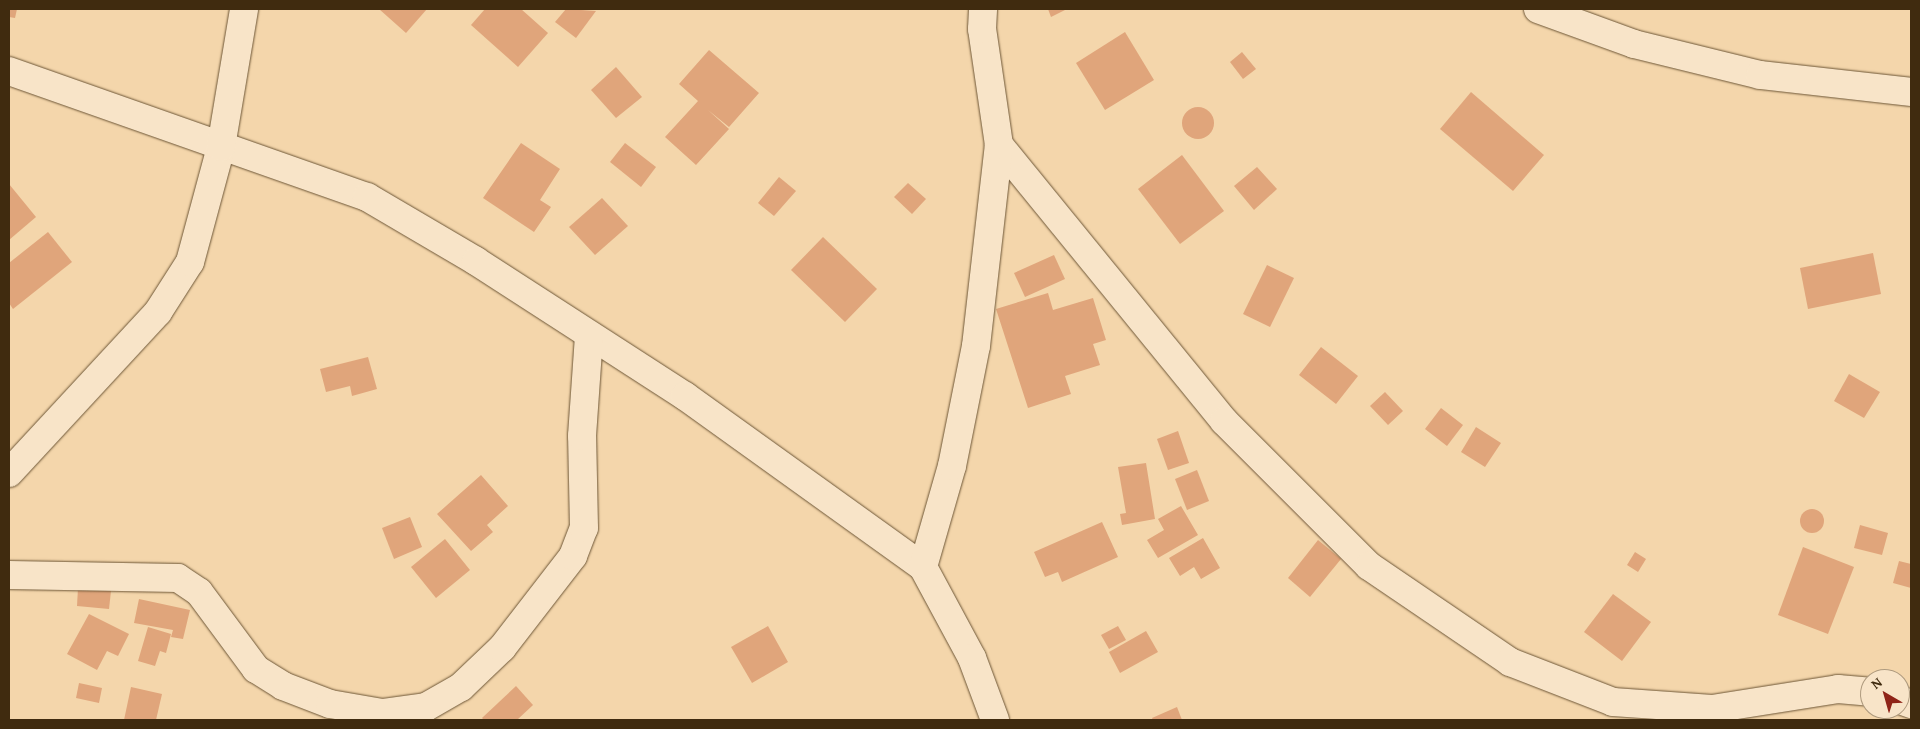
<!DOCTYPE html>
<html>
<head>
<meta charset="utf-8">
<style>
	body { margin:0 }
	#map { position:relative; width:1920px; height:729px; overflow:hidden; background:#f4d6ab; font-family:"Gentium Book Plus",serif }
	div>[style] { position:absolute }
	.building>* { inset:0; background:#e0a57b }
	.round { border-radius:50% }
	.roads { filter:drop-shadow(0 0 1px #6d5636) drop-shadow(0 0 1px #6d5636) }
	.street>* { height:28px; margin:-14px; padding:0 14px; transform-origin:14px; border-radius:14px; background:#f8e4c8 }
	span { translate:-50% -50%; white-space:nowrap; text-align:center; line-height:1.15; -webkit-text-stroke:4px #f8e4c8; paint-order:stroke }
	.frame { position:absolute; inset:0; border:10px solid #402b0f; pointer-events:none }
	.north { position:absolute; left:1860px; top:669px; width:50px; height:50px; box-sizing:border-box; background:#f8e4c8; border:1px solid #ae9a7e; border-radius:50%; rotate:322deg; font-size:14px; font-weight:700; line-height:20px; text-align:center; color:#402b0f }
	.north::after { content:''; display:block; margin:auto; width:18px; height:22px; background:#8f2418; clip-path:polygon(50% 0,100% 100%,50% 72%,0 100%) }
</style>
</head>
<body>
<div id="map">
	<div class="building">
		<div style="clip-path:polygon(9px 9px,17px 9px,15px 18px,9px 17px)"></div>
		<div style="clip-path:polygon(379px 9px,427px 9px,406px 33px)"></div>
		<div style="clip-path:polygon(485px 9px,521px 9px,548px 33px,518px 67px,471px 25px)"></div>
		<div style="clip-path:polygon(566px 9px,596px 11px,576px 38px,555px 22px)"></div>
		<div style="clip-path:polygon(1048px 9px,1067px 9px,1051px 17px)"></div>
		<div style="clip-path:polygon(1125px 32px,1154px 80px,1105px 110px,1076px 63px)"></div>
		<div style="clip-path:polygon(709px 50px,759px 93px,729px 127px,708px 110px,729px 129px,696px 165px,665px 137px,698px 101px,679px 84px)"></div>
		<div style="clip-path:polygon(1242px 52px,1256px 69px,1243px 79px,1230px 62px)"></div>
		<div style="clip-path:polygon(616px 67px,642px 97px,616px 118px,591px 90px)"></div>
		<div style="clip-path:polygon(1471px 92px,1544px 155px,1513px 191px,1440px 129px)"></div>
		<div class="round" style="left:1182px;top:107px;width:32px;height:32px"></div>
		<div style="clip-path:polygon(521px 143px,560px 169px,540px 200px,551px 207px,534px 232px,483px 198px)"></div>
		<div style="clip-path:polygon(625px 143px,656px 167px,641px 187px,610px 162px)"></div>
		<div style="clip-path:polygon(1182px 155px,1224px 211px,1180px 244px,1138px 189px)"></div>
		<div style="clip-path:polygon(1257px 167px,1277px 189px,1254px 210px,1234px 186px)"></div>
		<div style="clip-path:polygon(779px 177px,796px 191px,774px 216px,758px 203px)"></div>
		<div style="clip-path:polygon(908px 183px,926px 199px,912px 214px,894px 197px)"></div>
		<div style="clip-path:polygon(9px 184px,36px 217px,9px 240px)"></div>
		<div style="clip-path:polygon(602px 198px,628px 226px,595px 255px,569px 227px)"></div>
		<div style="clip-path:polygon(48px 232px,72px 262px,13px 309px,9px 303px,9px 263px)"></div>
		<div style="clip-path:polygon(823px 237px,877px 289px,845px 322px,791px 270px)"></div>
		<div style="clip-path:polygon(1873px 253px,1881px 294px,1808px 309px,1800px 268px)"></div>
		<div style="clip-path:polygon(1054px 255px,1065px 279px,1025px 297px,1014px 273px)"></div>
		<div style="clip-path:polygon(1267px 265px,1294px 278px,1270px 327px,1243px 314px)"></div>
		<div style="clip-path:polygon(1048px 293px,1053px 310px,1093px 298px,1106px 340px,1093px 344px,1100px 365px,1065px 376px,1071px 394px,1028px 408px,996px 309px)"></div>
		<div style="clip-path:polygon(1321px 347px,1358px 376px,1336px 404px,1299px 375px)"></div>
		<div style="clip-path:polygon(368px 357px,377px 389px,352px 396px,350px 386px,326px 392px,320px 369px)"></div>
		<div style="clip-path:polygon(1849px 374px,1880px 392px,1864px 418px,1834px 401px)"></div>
		<div style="clip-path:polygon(1385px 392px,1403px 411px,1388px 425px,1370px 406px)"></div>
		<div style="clip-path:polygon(1441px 408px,1463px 425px,1447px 446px,1425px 429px)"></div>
		<div style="clip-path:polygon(1476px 427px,1501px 443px,1485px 467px,1461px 452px)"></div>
		<div style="clip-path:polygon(1178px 431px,1189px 463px,1168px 470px,1157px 439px)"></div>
		<div style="clip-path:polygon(1146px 463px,1155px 519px,1122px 525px,1120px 514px,1126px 513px,1118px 467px)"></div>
		<div style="clip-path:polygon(1197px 470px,1209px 501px,1187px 510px,1175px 479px)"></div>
		<div style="clip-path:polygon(481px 475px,508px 506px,487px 525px,493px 532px,471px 551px,437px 514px)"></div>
		<div style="clip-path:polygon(1181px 506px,1198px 535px,1158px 558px,1147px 540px,1164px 530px,1158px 519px)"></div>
		<div class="round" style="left:1800px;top:509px;width:24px;height:24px"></div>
		<div style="clip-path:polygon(410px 517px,422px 547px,394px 559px,382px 528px)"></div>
		<div style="clip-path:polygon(1102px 522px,1118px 557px,1062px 582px,1058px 572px,1045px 577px,1034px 552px)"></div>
		<div style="clip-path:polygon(1860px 525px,1888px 533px,1882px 555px,1854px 548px)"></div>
		<div style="clip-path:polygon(1203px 538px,1220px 568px,1201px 579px,1194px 567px,1180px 576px,1169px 558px)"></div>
		<div style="clip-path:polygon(445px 539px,470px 570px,436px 598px,411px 567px)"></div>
		<div style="clip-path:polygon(1318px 540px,1341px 559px,1310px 597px,1288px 578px)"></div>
		<div style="clip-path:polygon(1803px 547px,1854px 567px,1828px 634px,1778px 615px)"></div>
		<div style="clip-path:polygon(1635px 552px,1646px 559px,1638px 572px,1627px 565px)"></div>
		<div style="clip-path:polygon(1899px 561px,1911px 564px,1911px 588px,1893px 583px)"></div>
		<div style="clip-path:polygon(78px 588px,111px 591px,109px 609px,77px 606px)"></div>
		<div style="clip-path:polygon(1613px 594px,1651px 622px,1622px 661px,1584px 632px)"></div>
		<div style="clip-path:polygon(139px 599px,190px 610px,183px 639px,171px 637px,173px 630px,134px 623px)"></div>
		<div style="clip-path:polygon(89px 614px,129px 634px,118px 656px,107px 651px,97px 670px,67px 654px)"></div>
		<div style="clip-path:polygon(768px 626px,788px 662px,752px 683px,731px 647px)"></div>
		<div style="clip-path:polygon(1118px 626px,1126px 640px,1109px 649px,1101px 635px)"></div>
		<div style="clip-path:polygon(148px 627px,171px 634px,166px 653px,160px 651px,155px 666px,138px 661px)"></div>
		<div style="clip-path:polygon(1146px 631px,1158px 652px,1120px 673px,1109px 652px)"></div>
		<div style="clip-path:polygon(79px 683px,102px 688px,99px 703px,76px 698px)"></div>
		<div style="clip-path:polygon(516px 686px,533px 705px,517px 720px,484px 720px,482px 718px)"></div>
		<div style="clip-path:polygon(131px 687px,162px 694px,156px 720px,124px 720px)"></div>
		<div style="clip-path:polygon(1177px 707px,1182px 720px,1153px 720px,1152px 718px)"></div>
	</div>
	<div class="roads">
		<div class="street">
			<div style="left:1538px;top:9px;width:102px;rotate:20deg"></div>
			<div style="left:1634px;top:44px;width:130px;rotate:13.8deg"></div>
			<div style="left:1760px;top:75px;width:152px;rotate:6.4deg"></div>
			<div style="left:9px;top:71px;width:380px;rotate:19.4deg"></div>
			<div style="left:367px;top:197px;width:126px;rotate:30.4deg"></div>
			<div style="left:476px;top:261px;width:249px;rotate:32.9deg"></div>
			<div style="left:685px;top:396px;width:293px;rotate:35.7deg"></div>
			<div style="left:923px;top:567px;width:103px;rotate:61.7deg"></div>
			<div style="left:972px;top:658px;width:66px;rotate:69.6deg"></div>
			<div style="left:999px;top:145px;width:356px;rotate:50.8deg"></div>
			<div style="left:1224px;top:421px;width:205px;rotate:45deg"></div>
			<div style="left:1369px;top:566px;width:171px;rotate:34.2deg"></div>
			<div style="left:1510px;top:662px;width:110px;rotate:21.2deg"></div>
			<div style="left:1613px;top:702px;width:99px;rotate:4deg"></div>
			<div style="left:1712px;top:709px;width:128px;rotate:-9deg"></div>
			<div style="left:1838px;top:689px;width:32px;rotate:5deg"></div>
			<div style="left:9px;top:473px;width:219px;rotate:-47.2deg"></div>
			<div style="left:158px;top:312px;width:59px;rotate:-57.4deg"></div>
			<div style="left:190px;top:262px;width:119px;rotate:-74.9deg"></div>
			<div style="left:221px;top:147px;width:140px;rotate:-80.5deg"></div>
			<div style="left:923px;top:567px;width:105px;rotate:-74deg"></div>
			<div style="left:952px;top:466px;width:122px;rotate:-78.7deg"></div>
			<div style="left:976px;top:346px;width:202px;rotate:-83.5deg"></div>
			<div style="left:999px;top:145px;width:117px;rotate:-98.3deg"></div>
			<div style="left:982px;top:29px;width:20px;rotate:-87deg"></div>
			<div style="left:9px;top:575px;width:169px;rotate:1deg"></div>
			<div style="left:178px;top:578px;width:25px;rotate:34deg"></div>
			<div style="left:199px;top:592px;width:96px;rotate:53.5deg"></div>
			<div style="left:256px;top:669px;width:32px;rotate:32deg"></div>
			<div style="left:283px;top:686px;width:50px;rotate:21deg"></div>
			<div style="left:330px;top:704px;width:53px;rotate:9.8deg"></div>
			<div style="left:382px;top:713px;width:44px;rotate:-7.8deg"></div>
			<div style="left:426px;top:707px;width:40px;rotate:-29.7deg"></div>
			<div style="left:461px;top:687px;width:57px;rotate:-43.6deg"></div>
			<div style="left:502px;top:648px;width:116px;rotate:-52.3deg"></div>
			<div style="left:573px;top:556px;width:30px;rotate:-69deg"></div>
			<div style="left:584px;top:528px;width:92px;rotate:-91.2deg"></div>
			<div style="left:582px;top:436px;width:100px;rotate:-86deg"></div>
			<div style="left:1900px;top:700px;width:12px;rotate:20deg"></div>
		</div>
	</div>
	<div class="frame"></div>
	<div class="north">N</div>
</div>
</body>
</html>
